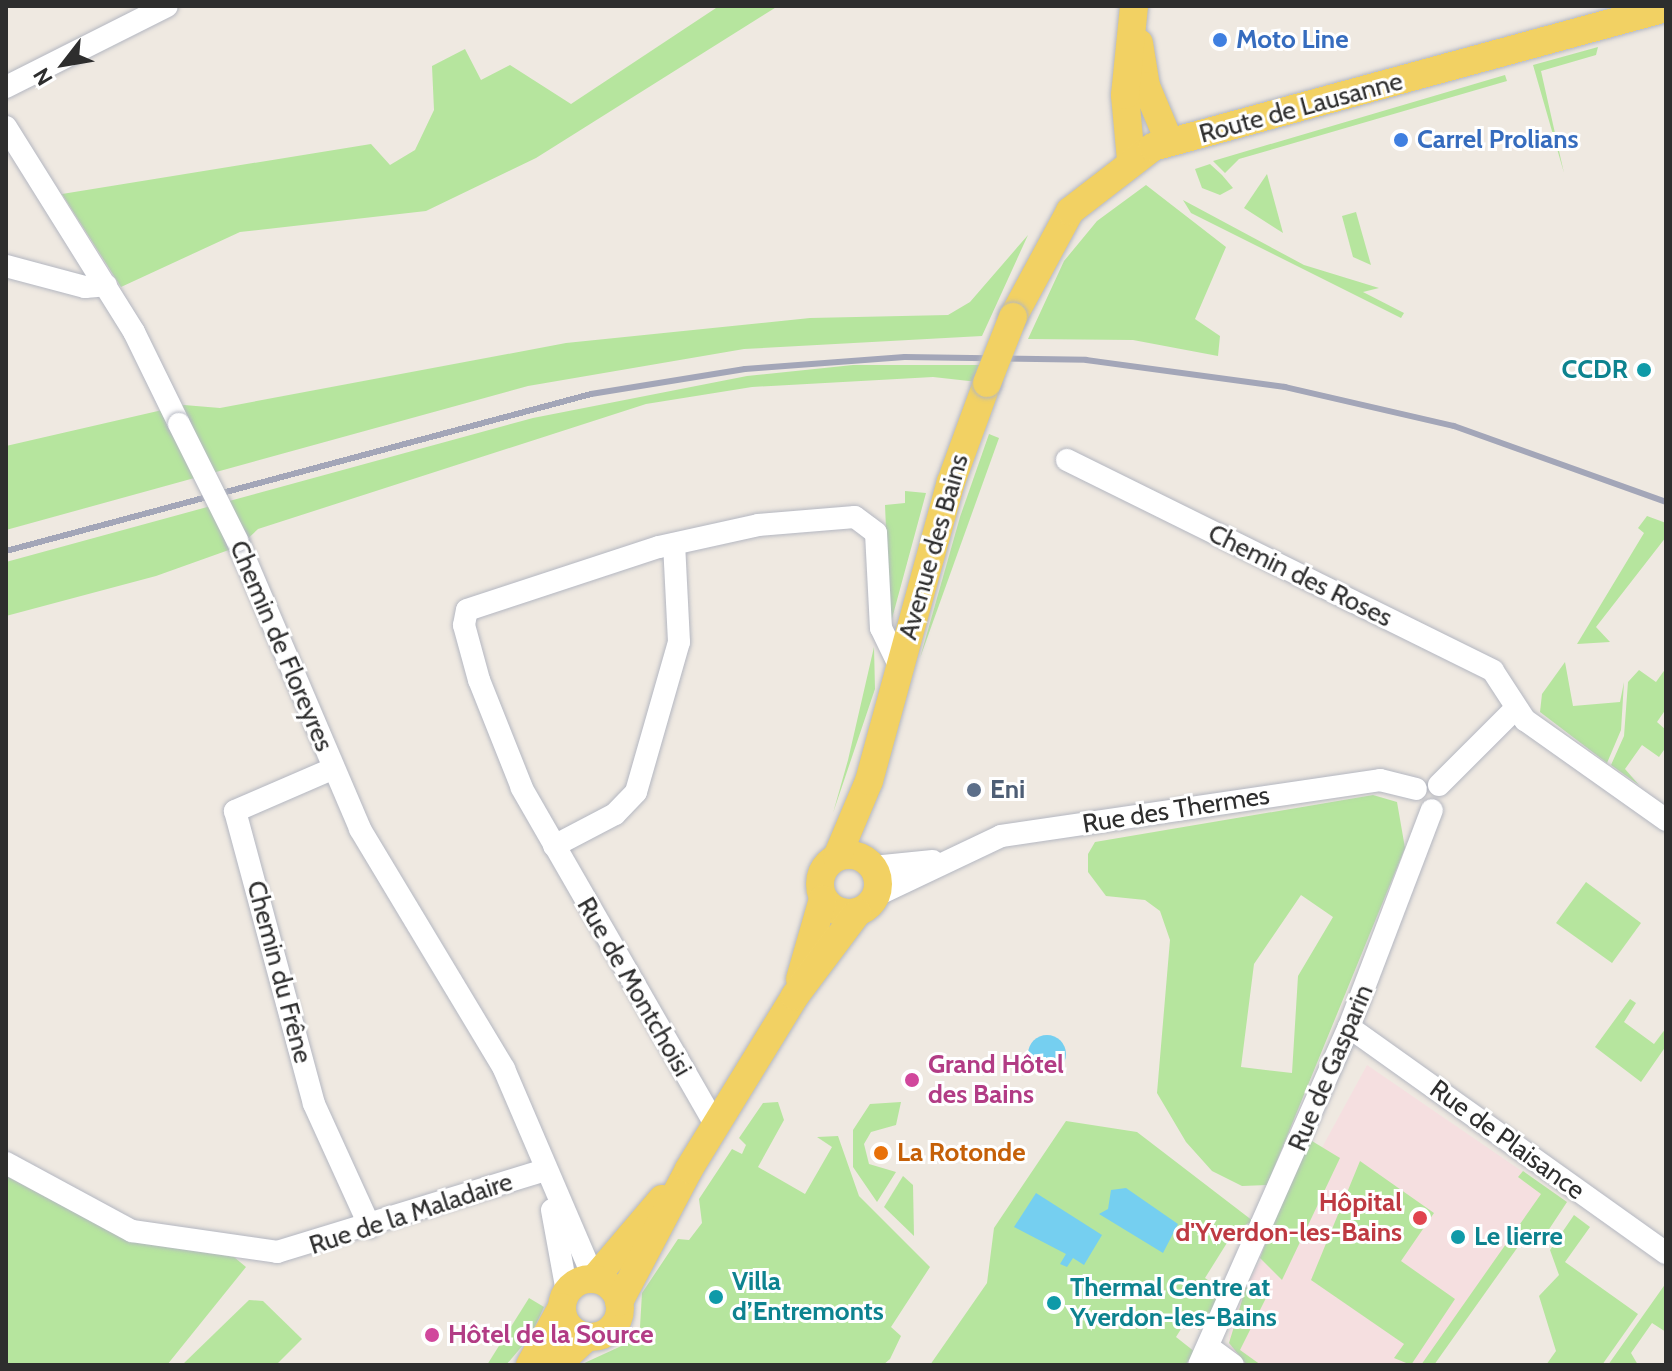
<!DOCTYPE html>
<html>
<head>
<meta charset="utf-8">
<style>
	body { margin:0 }
	#map { position:relative; width:1672px; height:1371px; overflow:hidden; background:#efe9e1; font-family:Cabin,sans-serif }
	div>[style] { position:absolute }
	.medical>* { inset:0; background:#f5dfe0 }
	.green>* { inset:0; background:#b6e59e }
	.water>* { inset:0; background:#75cff0 }
	.round { border-radius:50% }
	.roads { filter:drop-shadow(0 0 2px #b4b7c1) drop-shadow(0 0 2px #b4b7c1) }
	.minor>* { height:22px; margin:-11px; padding:0 11px; transform-origin:11px; border-radius:11px; background:#fff }
	.major>* { height:28px; margin:-14px; padding:0 14px; transform-origin:14px; border-radius:14px; background:#f2d163 }
	.major>.ring { margin:-14px; padding:0; box-sizing:content-box; background:none; border:28px solid #f2d163; border-radius:50% }
	.rail>* { height:6px; margin:-3px; padding:0 3px; transform-origin:3px; border-radius:3px; background:#a3a6b8 }
	.bridges { filter:drop-shadow(0 0 2px #b4b7c1) drop-shadow(0 0 2px #b4b7c1) }
	.minor-bridge>* { height:22px; margin:-11px; padding:0 11px; transform-origin:11px; border-radius:11px; background:#fff }
	.major-bridge>* { height:28px; margin:-14px; padding:0 14px; transform-origin:14px; border-radius:14px; background:#f2d163 }
	.dots>* { width:22px; height:22px; translate:-50% -50%; box-sizing:border-box; border:4px solid #fff; border-radius:50% }
	span { translate:-50% -50%; white-space:nowrap; text-align:center; line-height:1.15; -webkit-text-stroke:6px #fff; paint-order:stroke }
	.shop-label { font-size:26px; color:#366cbe; font-weight:700 }
	.left { translate:0 -50%; text-align:left }
	.street-label { font-size:26px; color:#2e2e2e }
	.culture-label { font-size:26px; color:#0d838f; font-weight:700 }
	.right { translate:-100% -50%; text-align:right }
	.service-label { font-size:26px; color:#4e5e75; font-weight:700 }
	.hotel-label { font-size:26px; color:#b23c85; font-weight:700 }
	.food-label { font-size:26px; color:#c56008; font-weight:700 }
	.health-label { font-size:26px; color:#be3a42; font-weight:700 }
	.frame { position:absolute; inset:0; border:8px solid #2e2e2e; pointer-events:none }
	.north { position:absolute; left:24px; top:24px; width:80px; height:80px; -webkit-text-stroke:6px #fff; paint-order:stroke; rotate:239deg; font-size:22px; font-weight:700; line-height:32px; text-align:center; color:#2e2e2e }
	.north::after { content:''; display:block; margin:auto; width:28px; height:36px; background:#2e2e2e; clip-path:polygon(50% 0,100% 100%,50% 72%,0 100%) }
</style>
</head>
<body>
<div id="map">
	<div class="medical">
		<div style="clip-path:polygon(1367px 1065px,1567px 1202px,1540px 1243px,1527px 1234px,1434px 1365px,1230px 1365px,1229px 1333px,1246px 1287px)"></div>
	</div>
	<div class="green">
		<div style="clip-path:polygon(719px 6px,778px 6px,536px 158px,426px 211px,240px 232px,121px 287px,62px 194px,371px 144px,390px 165px,415px 150px,434px 110px,432px 66px,465px 49px,481px 80px,510px 65px,571px 104px)"></div>
		<div style="clip-path:polygon(1598px 47px,1596px 55px,1541px 71px,1564px 173px,1533px 65px)"></div>
		<div style="clip-path:polygon(1505px 75px,1507px 81px,1239px 159px,1225px 173px,1213px 161px)"></div>
		<div style="clip-path:polygon(1210px 164px,1222px 175px,1233px 188px,1220px 195px,1202px 188px,1195px 169px)"></div>
		<div style="clip-path:polygon(1267px 174px,1283px 233px,1244px 208px)"></div>
		<div style="clip-path:polygon(1146px 185px,1226px 247px,1195px 319px,1220px 336px,1218px 356px,1133px 340px,1028px 339px,1064px 261px,1097px 221px)"></div>
		<div style="clip-path:polygon(1183px 200px,1304px 265px,1379px 288px,1363px 292px,1404px 313px,1401px 318px,1191px 213px)"></div>
		<div style="clip-path:polygon(1356px 212px,1371px 265px,1353px 257px,1342px 216px)"></div>
		<div style="clip-path:polygon(1028px 235px,982px 336px,744px 349px,528px 386px,6px 530px,6px 446px,184px 405px,220px 408px,566px 343px,810px 318px,948px 315px,970px 302px)"></div>
		<div style="clip-path:polygon(853px 365px,994px 365px,987px 383px,933px 377px,752px 387px,646px 404px,258px 529px,240px 546px,156px 576px,6px 616px,6px 562px,533px 418px,747px 376px)"></div>
		<div style="clip-path:polygon(989px 434px,999px 438px,920px 658px,960px 517px)"></div>
		<div style="clip-path:polygon(905px 491px,926px 493px,890px 626px,885px 505px,905px 503px)"></div>
		<div style="clip-path:polygon(1647px 516px,1666px 523px,1666px 537px,1596px 627px,1610px 642px,1577px 644px,1644px 533px,1638px 528px)"></div>
		<div style="clip-path:polygon(874px 647px,875px 689px,833px 813px,848px 760px)"></div>
		<div style="clip-path:polygon(1565px 662px,1573px 706px,1620px 702px,1624px 682px,1621px 730px,1607px 763px,1540px 712px,1542px 694px)"></div>
		<div style="clip-path:polygon(1666px 668px,1666px 709px,1657px 722px,1666px 730px,1666px 747px,1659px 757px,1642px 745px,1625px 769px,1639px 785px,1611px 765px,1624px 736px,1628px 682px,1639px 670px,1656px 682px)"></div>
		<div style="clip-path:polygon(evenodd,1373px 795px,1397px 802px,1405px 848px,1267px 1185px,1242px 1186px,1212px 1171px,1186px 1142px,1157px 1093px,1170px 940px,1160px 911px,1145px 900px,1106px 896px,1088px 872px,1088px 854px,1095px 842px,1373px 795px,1301px 895px,1333px 917px,1298px 976px,1292px 1073px,1241px 1067px,1254px 964px,1301px 895px)"></div>
		<div style="clip-path:polygon(1586px 882px,1641px 923px,1612px 963px,1556px 923px)"></div>
		<div style="clip-path:polygon(1630px 999px,1636px 1003px,1624px 1022px,1654px 1044px,1666px 1028px,1666px 1046px,1641px 1082px,1595px 1047px)"></div>
		<div style="clip-path:polygon(778px 1102px,784px 1120px,758px 1167px,805px 1194px,832px 1147px,817px 1137px,838px 1136px,859px 1196px,930px 1267px,891px 1327px,901px 1336px,890px 1359px,883px 1365px,580px 1365px,630px 1342px,640px 1327px,642px 1293px,678px 1239px,689px 1240px,702px 1223px,699px 1199px,732px 1149px,742px 1154px,746px 1145px,739px 1138px,763px 1103px)"></div>
		<div style="clip-path:polygon(901px 1102px,896px 1125px,871px 1132px,864px 1144px,869px 1164px,896px 1172px,877px 1202px,853px 1167px,853px 1130px,870px 1104px)"></div>
		<div style="clip-path:polygon(1066px 1121px,1137px 1132px,1253px 1221px,1235px 1230px,1205px 1278px,1221px 1289px,1217px 1309px,1199px 1330px,1186px 1321px,1176px 1337px,1195px 1352px,1185px 1365px,930px 1365px,987px 1283px,994px 1228px)"></div>
		<div style="clip-path:polygon(1307px 1138px,1340px 1158px,1282px 1280px,1260px 1258px)"></div>
		<div style="clip-path:polygon(1360px 1161px,1434px 1213px,1401px 1261px,1455px 1299px,1411px 1365px,1394px 1358px,1404px 1344px,1311px 1280px)"></div>
		<div style="clip-path:polygon(1523px 1171px,1567px 1202px,1540px 1243px,1527px 1234px,1434px 1365px,1421px 1365px,1541px 1194px,1518px 1177px)"></div>
		<div style="clip-path:polygon(6px 1176px,116px 1234px,234px 1257px,246px 1267px,167px 1365px,6px 1365px)"></div>
		<div style="clip-path:polygon(903px 1176px,913px 1185px,914px 1236px,884px 1207px)"></div>
		<div style="clip-path:polygon(1574px 1215px,1590px 1227px,1565px 1262px,1638px 1314px,1602px 1365px,1546px 1365px,1556px 1351px,1539px 1296px,1559px 1275px,1550px 1250px)"></div>
		<div style="clip-path:polygon(1666px 1283px,1666px 1332px,1652px 1323px,1631px 1353px,1638px 1365px,1608px 1365px)"></div>
		<div style="clip-path:polygon(1246px 1287px,1267px 1296px,1240px 1350px,1261px 1365px,1247px 1365px,1229px 1343px)"></div>
		<div style="clip-path:polygon(529px 1298px,544px 1307px,530px 1337px,506px 1365px,487px 1365px)"></div>
		<div style="clip-path:polygon(249px 1300px,263px 1301px,302px 1339px,276px 1365px,182px 1365px)"></div>
	</div>
	<div class="water">
		<div class="round" style="left:1028px;top:1035px;width:38px;height:38px"></div>
		<div style="clip-path:polygon(1126px 1188px,1178px 1224px,1163px 1253px,1099px 1214px,1108px 1209px,1111px 1190px)"></div>
		<div style="clip-path:polygon(1036px 1193px,1102px 1235px,1084px 1265px,1073px 1258px,1067px 1267px,1060px 1264px,1066px 1254px,1014px 1227px)"></div>
	</div>
	<div class="roads">
		<div class="minor">
			<div style="left:6px;top:87px;width:180px;rotate:-26.7deg"></div>
			<div style="left:6px;top:127px;width:242px;rotate:58deg"></div>
			<div style="left:134px;top:332px;width:102px;rotate:63.9deg"></div>
			<div style="left:6px;top:266px;width:82px;rotate:14.9deg"></div>
			<div style="left:85px;top:287px;width:21px;rotate:-5deg"></div>
			<div style="left:1067px;top:460px;width:475px;rotate:26.3deg"></div>
			<div style="left:1493px;top:671px;width:59px;rotate:56.9deg"></div>
			<div style="left:1525px;top:720px;width:173px;rotate:35.3deg"></div>
			<div style="left:237px;top:540px;width:314px;rotate:66.9deg"></div>
			<div style="left:360px;top:829px;width:280px;rotate:59deg"></div>
			<div style="left:504px;top:1069px;width:228px;rotate:66.8deg"></div>
			<div style="left:332px;top:769px;width:106px;rotate:156.6deg"></div>
			<div style="left:235px;top:811px;width:303px;rotate:74.9deg"></div>
			<div style="left:314px;top:1104px;width:135px;rotate:65.5deg"></div>
			<div style="left:1439px;top:785px;width:109px;rotate:-45deg"></div>
			<div style="left:554px;top:846px;width:69px;rotate:-27.7deg"></div>
			<div style="left:615px;top:814px;width:30px;rotate:-46deg"></div>
			<div style="left:636px;top:792px;width:156px;rotate:-74deg"></div>
			<div style="left:679px;top:642px;width:98px;rotate:-92.9deg"></div>
			<div style="left:873px;top:867px;width:60px;rotate:-5.7deg"></div>
			<div style="left:877px;top:895px;width:137px;rotate:-25.4deg"></div>
			<div style="left:1001px;top:836px;width:383px;rotate:-8.4deg"></div>
			<div style="left:1380px;top:780px;width:37px;rotate:14deg"></div>
			<div style="left:1349px;top:1027px;width:389px;rotate:35.5deg"></div>
			<div style="left:716px;top:1126px;width:390px;rotate:-119.9deg"></div>
			<div style="left:522px;top:788px;width:116px;rotate:-111.7deg"></div>
			<div style="left:479px;top:680px;width:57px;rotate:-105.3deg"></div>
			<div style="left:464px;top:625px;width:15px;rotate:-79deg"></div>
			<div style="left:467px;top:610px;width:202px;rotate:-18.2deg"></div>
			<div style="left:659px;top:547px;width:101px;rotate:-12.5deg"></div>
			<div style="left:758px;top:525px;width:97px;rotate:-4.7deg"></div>
			<div style="left:855px;top:517px;width:26px;rotate:37deg"></div>
			<div style="left:876px;top:533px;width:95px;rotate:87deg"></div>
			<div style="left:881px;top:628px;width:41px;rotate:64.1deg"></div>
			<div style="left:6px;top:1163px;width:143px;rotate:28.4deg"></div>
			<div style="left:132px;top:1231px;width:147px;rotate:8.2deg"></div>
			<div style="left:277px;top:1252px;width:280px;rotate:-17deg"></div>
			<div style="left:552px;top:1210px;width:83px;rotate:79.6deg"></div>
			<div style="left:1211px;top:1349px;width:27px;rotate:36deg"></div>
			<div style="left:1199px;top:1365px;width:370px;rotate:-66.1deg"></div>
			<div style="left:1349px;top:1027px;width:232px;rotate:-69.1deg"></div>
		</div>
		<div class="major">
			<div style="left:1139px;top:43px;width:44px;rotate:80.8deg"></div>
			<div style="left:1146px;top:86px;width:60px;rotate:67.3deg"></div>
			<div style="left:1131px;top:160px;width:65px;rotate:-95.3deg"></div>
			<div style="left:1125px;top:95px;width:89px;rotate:-84.2deg"></div>
			<div style="left:1013px;top:317px;width:120px;rotate:-61.7deg"></div>
			<div style="left:1070px;top:211px;width:105px;rotate:-37.6deg"></div>
			<div style="left:1153px;top:147px;width:531px;rotate:-15.16deg"></div>
			<div class="ring" style="left:820px;top:855px;width:30px;height:30px"></div>
			<div style="left:837px;top:857px;width:82px;rotate:-67.2deg"></div>
			<div style="left:869px;top:781px;width:310px;rotate:-74.7deg"></div>
			<div style="left:951px;top:482px;width:105px;rotate:-70deg"></div>
			<div style="left:800px;top:979px;width:83px;rotate:-74deg"></div>
			<div style="left:594px;top:1279px;width:105px;rotate:-49.6deg"></div>
			<div class="ring" style="left:562px;top:1279px;width:30px;height:30px"></div>
			<div style="left:619px;top:1302px;width:150px;rotate:-62.2deg"></div>
			<div style="left:689px;top:1169px;width:203px;rotate:-58.5deg"></div>
			<div style="left:795px;top:996px;width:104px;rotate:-53.2deg"></div>
			<div style="left:530px;top:1365px;width:66px;rotate:-61.1deg"></div>
			<div style="left:557px;top:1365px;width:41px;rotate:-43deg"></div>
		</div>
	</div>
	<div class="rail">
		<div style="left:6px;top:551px;width:606px;rotate:-15.02deg"></div>
		<div style="left:591px;top:394px;width:156px;rotate:-9.2deg"></div>
		<div style="left:745px;top:369px;width:160px;rotate:-4.3deg"></div>
		<div style="left:905px;top:357px;width:181px;rotate:0.9deg"></div>
		<div style="left:1086px;top:360px;width:201px;rotate:7.7deg"></div>
		<div style="left:1285px;top:387px;width:173px;rotate:13deg"></div>
		<div style="left:1454px;top:426px;width:225px;rotate:19.7deg"></div>
	</div>
	<div class="bridges">
		<div class="minor-bridge">
			<div style="left:179px;top:424px;width:130px;rotate:63.4deg"></div>
		</div>
		<div class="major-bridge">
			<div style="left:987px;top:383px;width:71px;rotate:-68.5deg"></div>
		</div>
	</div>
	<div class="dots">
		<div style="left:1220px;top:40px;background:#3f7fe0"></div>
		<div style="left:1401px;top:140px;background:#3f7fe0"></div>
		<div style="left:1644px;top:370px;background:#0f9aa8"></div>
		<div style="left:974px;top:790px;background:#5c6f8a"></div>
		<div style="left:912px;top:1080px;background:#d1479c"></div>
		<div style="left:881px;top:1153px;background:#e8710a"></div>
		<div style="left:1420px;top:1218px;background:#e0444e"></div>
		<div style="left:1458px;top:1237px;background:#0f9aa8"></div>
		<div style="left:716px;top:1297px;background:#0f9aa8"></div>
		<div style="left:1054px;top:1303px;background:#0f9aa8"></div>
		<div style="left:432px;top:1335px;background:#d1479c"></div>
	</div>
	<div class="shop-label">
		<span class="left" style="left:1236px;top:40px">Moto Line</span>
		<span class="left" style="left:1417px;top:140px">Carrel Prolians</span>
	</div>
	<div class="street-label">
		<span style="left:1301px;top:108px;rotate:-15deg">Route de Lausanne</span>
		<span style="left:934px;top:547px;rotate:-74deg">Avenue des Bains</span>
		<span style="left:1300px;top:576px;rotate:26deg">Chemin des Roses</span>
		<span style="left:281px;top:646px;rotate:67deg">Chemin de Floreyres</span>
		<span style="left:1176px;top:810px;rotate:-9deg">Rue des Thermes</span>
		<span style="left:279px;top:972px;rotate:75deg">Chemin du Frêne</span>
		<span style="left:634px;top:987px;rotate:60deg">Rue de Montchoisi</span>
		<span style="left:1331px;top:1068px;rotate:-67deg">Rue de Gasparin</span>
		<span style="left:1507px;top:1140px;rotate:36deg">Rue de Plaisance</span>
		<span style="left:411px;top:1214px;rotate:-18deg">Rue de la Maladaire</span>
	</div>
	<div class="culture-label">
		<span class="right" style="left:1628px;top:370px">CCDR</span>
		<span class="left" style="left:1474px;top:1237px">Le lierre</span>
		<span class="left" style="left:732px;top:1297px">Villa<br>d’Entremonts</span>
		<span class="left" style="left:1070px;top:1303px">Thermal Centre at<br>Yverdon-les-Bains</span>
	</div>
	<div class="service-label">
		<span class="left" style="left:990px;top:790px">Eni</span>
	</div>
	<div class="hotel-label">
		<span class="left" style="left:928px;top:1080px">Grand Hôtel<br>des Bains</span>
		<span class="left" style="left:448px;top:1335px">Hôtel de la Source</span>
	</div>
	<div class="food-label">
		<span class="left" style="left:897px;top:1153px">La Rotonde</span>
	</div>
	<div class="health-label">
		<span class="right" style="left:1402px;top:1218px">Hôpital<br>d'Yverdon-les-Bains</span>
	</div>
	<div class="frame"></div>
	<div class="north">N</div>
</div>
</body>
</html>
